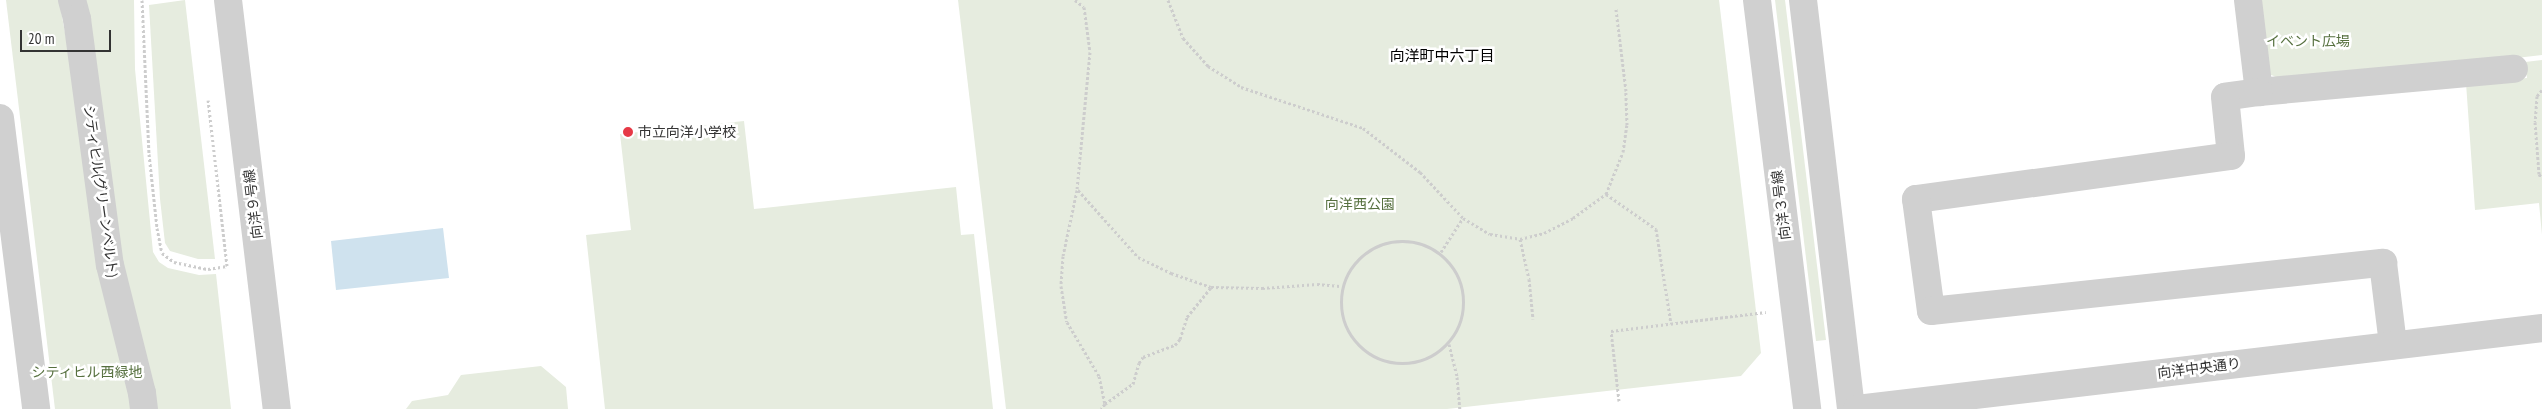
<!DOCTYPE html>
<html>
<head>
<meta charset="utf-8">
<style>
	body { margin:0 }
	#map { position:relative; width:2542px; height:409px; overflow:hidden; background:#fff; font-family:"PT Sans Narrow","Noto Sans JP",sans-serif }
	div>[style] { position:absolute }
	.green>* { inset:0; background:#e6ecdf }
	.water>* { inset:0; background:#cfe2ee }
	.path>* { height:3px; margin-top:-1.5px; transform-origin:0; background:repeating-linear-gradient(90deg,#cdcdcd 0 2.5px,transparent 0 5px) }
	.path>.ring { margin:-1.5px; padding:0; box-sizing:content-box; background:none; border:3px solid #cdcdcd; border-radius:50% }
	.minor>* { height:28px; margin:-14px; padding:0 14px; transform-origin:14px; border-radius:14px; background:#d0d0d0 }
	.dots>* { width:14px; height:14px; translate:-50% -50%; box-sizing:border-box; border:2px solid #fff; border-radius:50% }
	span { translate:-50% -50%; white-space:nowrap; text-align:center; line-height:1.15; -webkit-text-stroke:5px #fff; paint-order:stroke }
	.park-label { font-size:14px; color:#56703f }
	.poi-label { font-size:14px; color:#333 }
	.left { translate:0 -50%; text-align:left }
	.street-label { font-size:14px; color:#333 }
	.neighbourhood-label { font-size:15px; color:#000 }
	.scale { position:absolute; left:20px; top:30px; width:91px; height:22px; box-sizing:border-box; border:2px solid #333; border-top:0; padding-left:6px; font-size:15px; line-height:18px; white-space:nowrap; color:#333; -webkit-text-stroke:4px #fff; paint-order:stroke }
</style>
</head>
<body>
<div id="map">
	<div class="green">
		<div style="clip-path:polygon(6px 0,59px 0,134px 409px,55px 409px)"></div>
		<div style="clip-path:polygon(80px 0,134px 0,135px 69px,153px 252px,159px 262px,168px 268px,199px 275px,216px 274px,231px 409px,152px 409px,133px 335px)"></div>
		<div style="clip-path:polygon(185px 0,215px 259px,198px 259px,170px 251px,165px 243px,160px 199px,149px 5px)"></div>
		<div style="clip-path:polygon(958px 0,1719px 0,1761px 353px,1741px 376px,1447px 409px,1006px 409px)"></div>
		<div style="clip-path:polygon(1775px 0,1785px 0,1826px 340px,1816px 341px)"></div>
		<div style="clip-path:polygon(2261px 0,2542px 0,2542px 55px,2293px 84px,2269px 74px)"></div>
		<div style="clip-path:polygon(2542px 60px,2542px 235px,2539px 203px,2475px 210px,2466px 83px,2527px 78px,2525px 62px)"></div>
		<div style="clip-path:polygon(744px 121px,754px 209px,956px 187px,961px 235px,974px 234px,993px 409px,605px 409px,586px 235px,631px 230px,620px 134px)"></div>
		<div style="clip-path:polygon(541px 366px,566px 387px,568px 409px,406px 409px,412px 401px,448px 395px,461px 375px)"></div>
	</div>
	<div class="water">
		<div style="clip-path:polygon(443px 228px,449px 278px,336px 290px,331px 241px)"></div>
	</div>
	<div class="path">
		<div style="left:142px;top:0;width:154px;rotate:87.4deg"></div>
		<div style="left:149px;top:154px;width:74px;rotate:83.8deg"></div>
		<div style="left:157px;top:228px;width:25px;rotate:79deg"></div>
		<div style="left:162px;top:253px;width:15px;rotate:37deg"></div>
		<div style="left:174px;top:262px;width:35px;rotate:12deg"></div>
		<div style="left:208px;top:269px;width:19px;rotate:-9deg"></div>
		<div style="left:227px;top:266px;width:167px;rotate:-96.5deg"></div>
		<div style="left:1075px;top:0;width:11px;rotate:38deg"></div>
		<div style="left:1084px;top:7px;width:45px;rotate:82.4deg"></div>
		<div style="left:1090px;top:52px;width:139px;rotate:95.4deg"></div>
		<div style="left:1077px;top:190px;width:67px;rotate:102deg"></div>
		<div style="left:1063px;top:256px;width:30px;rotate:94deg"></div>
		<div style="left:1061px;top:286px;width:36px;rotate:81deg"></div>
		<div style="left:1067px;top:322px;width:63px;rotate:59.3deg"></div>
		<div style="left:1099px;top:376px;width:29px;rotate:78deg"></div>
		<div style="left:1105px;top:404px;width:6px;rotate:129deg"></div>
		<div style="left:1168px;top:0;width:41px;rotate:68.5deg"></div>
		<div style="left:1183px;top:38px;width:38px;rotate:48deg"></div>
		<div style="left:1208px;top:66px;width:39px;rotate:32deg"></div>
		<div style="left:1241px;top:87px;width:129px;rotate:18.6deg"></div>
		<div style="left:1363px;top:128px;width:72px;rotate:37.7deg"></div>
		<div style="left:1420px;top:172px;width:63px;rotate:46.9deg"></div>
		<div style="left:1463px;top:218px;width:31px;rotate:31deg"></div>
		<div style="left:1490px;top:234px;width:30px;rotate:9deg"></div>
		<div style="left:1520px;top:239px;width:41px;rotate:77.3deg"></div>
		<div style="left:1529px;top:279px;width:40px;rotate:84.3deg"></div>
		<div style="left:2542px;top:90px;width:8px;rotate:130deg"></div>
		<div style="left:2537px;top:96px;width:26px;rotate:94deg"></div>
		<div style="left:2535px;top:122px;width:52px;rotate:85.6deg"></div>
		<div style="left:2539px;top:174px;width:5px;rotate:53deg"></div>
		<div style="left:1078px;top:190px;width:90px;rotate:48.2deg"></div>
		<div style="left:1138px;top:257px;width:37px;rotate:26deg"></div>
		<div style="left:1171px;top:273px;width:42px;rotate:19.3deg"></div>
		<div style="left:1211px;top:287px;width:51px;rotate:1.1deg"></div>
		<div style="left:1262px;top:288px;width:55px;rotate:-4.2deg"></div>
		<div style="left:1317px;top:284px;width:23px;rotate:5deg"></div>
		<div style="left:1606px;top:194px;width:61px;rotate:35deg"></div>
		<div style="left:1656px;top:229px;width:96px;rotate:81deg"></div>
		<div style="left:1520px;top:239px;width:25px;rotate:-14deg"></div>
		<div style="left:1544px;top:233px;width:33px;rotate:-27deg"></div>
		<div style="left:1573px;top:218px;width:41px;rotate:-36deg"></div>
		<div style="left:1606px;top:194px;width:45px;rotate:-68deg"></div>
		<div style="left:1623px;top:152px;width:27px;rotate:-82deg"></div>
		<div style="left:1627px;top:125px;width:34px;rotate:-92deg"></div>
		<div style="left:1626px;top:91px;width:83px;rotate:-97deg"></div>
		<div class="ring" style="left:1341px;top:241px;width:119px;height:119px"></div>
		<div style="left:1441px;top:252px;width:40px;rotate:-57.1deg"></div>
		<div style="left:1449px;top:344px;width:34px;rotate:76deg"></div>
		<div style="left:1457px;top:377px;width:32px;rotate:85deg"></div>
		<div style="left:1619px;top:401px;width:70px;rotate:-96.5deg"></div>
		<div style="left:1611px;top:331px;width:156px;rotate:-7deg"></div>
		<div style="left:1105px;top:404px;width:34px;rotate:-36deg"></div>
		<div style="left:1133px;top:384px;width:22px;rotate:-74deg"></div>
		<div style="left:1139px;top:363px;width:7px;rotate:-56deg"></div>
		<div style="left:1143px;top:357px;width:34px;rotate:-21deg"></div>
		<div style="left:1175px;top:345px;width:8px;rotate:-50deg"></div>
		<div style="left:1180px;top:339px;width:23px;rotate:-72deg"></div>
		<div style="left:1187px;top:317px;width:38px;rotate:-51deg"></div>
	</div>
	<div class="minor">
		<div style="left:72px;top:0;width:20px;rotate:75deg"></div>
		<div style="left:77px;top:19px;width:248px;rotate:82.4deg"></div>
		<div style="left:110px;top:265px;width:132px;rotate:76deg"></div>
		<div style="left:142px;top:393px;width:16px;rotate:83deg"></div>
		<div style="left:228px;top:0;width:412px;rotate:83.2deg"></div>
		<div style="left:1757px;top:0;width:412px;rotate:83deg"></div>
		<div style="left:1803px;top:0;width:412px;rotate:83.3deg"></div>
		<div style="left:2248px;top:0;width:93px;rotate:83.2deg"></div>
		<div style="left:2259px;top:92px;width:256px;rotate:-5.2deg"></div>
		<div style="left:2259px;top:92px;width:34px;rotate:172deg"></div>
		<div style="left:2225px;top:97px;width:59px;rotate:84.2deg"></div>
		<div style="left:2231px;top:156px;width:318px;rotate:172.2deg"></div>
		<div style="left:1916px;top:199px;width:113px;rotate:82.4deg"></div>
		<div style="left:1931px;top:311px;width:455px;rotate:-6.1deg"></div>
		<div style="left:2383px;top:263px;width:83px;rotate:83deg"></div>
		<div style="left:0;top:118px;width:293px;rotate:82.9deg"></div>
		<div style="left:1857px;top:409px;width:690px;rotate:-6.74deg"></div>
	</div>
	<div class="dots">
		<div style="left:628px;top:132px;background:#e63946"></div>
	</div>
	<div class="park-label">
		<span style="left:2308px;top:41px">イベント広場</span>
		<span style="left:1360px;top:204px">向洋西公園</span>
		<span style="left:87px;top:372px">シティヒル西緑地</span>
	</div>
	<div class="poi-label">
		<span class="left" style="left:638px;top:132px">市立向洋小学校</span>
	</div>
	<div class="street-label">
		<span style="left:101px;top:191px;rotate:82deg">シティヒル(グリーンベルト)</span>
		<span style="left:253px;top:204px;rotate:-97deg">向洋９号線</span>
		<span style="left:1781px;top:205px;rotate:-97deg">向洋３号線</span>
		<span style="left:2199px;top:368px;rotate:-7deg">向洋中央通り</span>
	</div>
	<div class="neighbourhood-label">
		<span style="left:1442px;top:56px">向洋町中六丁目</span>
	</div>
	<div class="scale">20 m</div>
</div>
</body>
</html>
